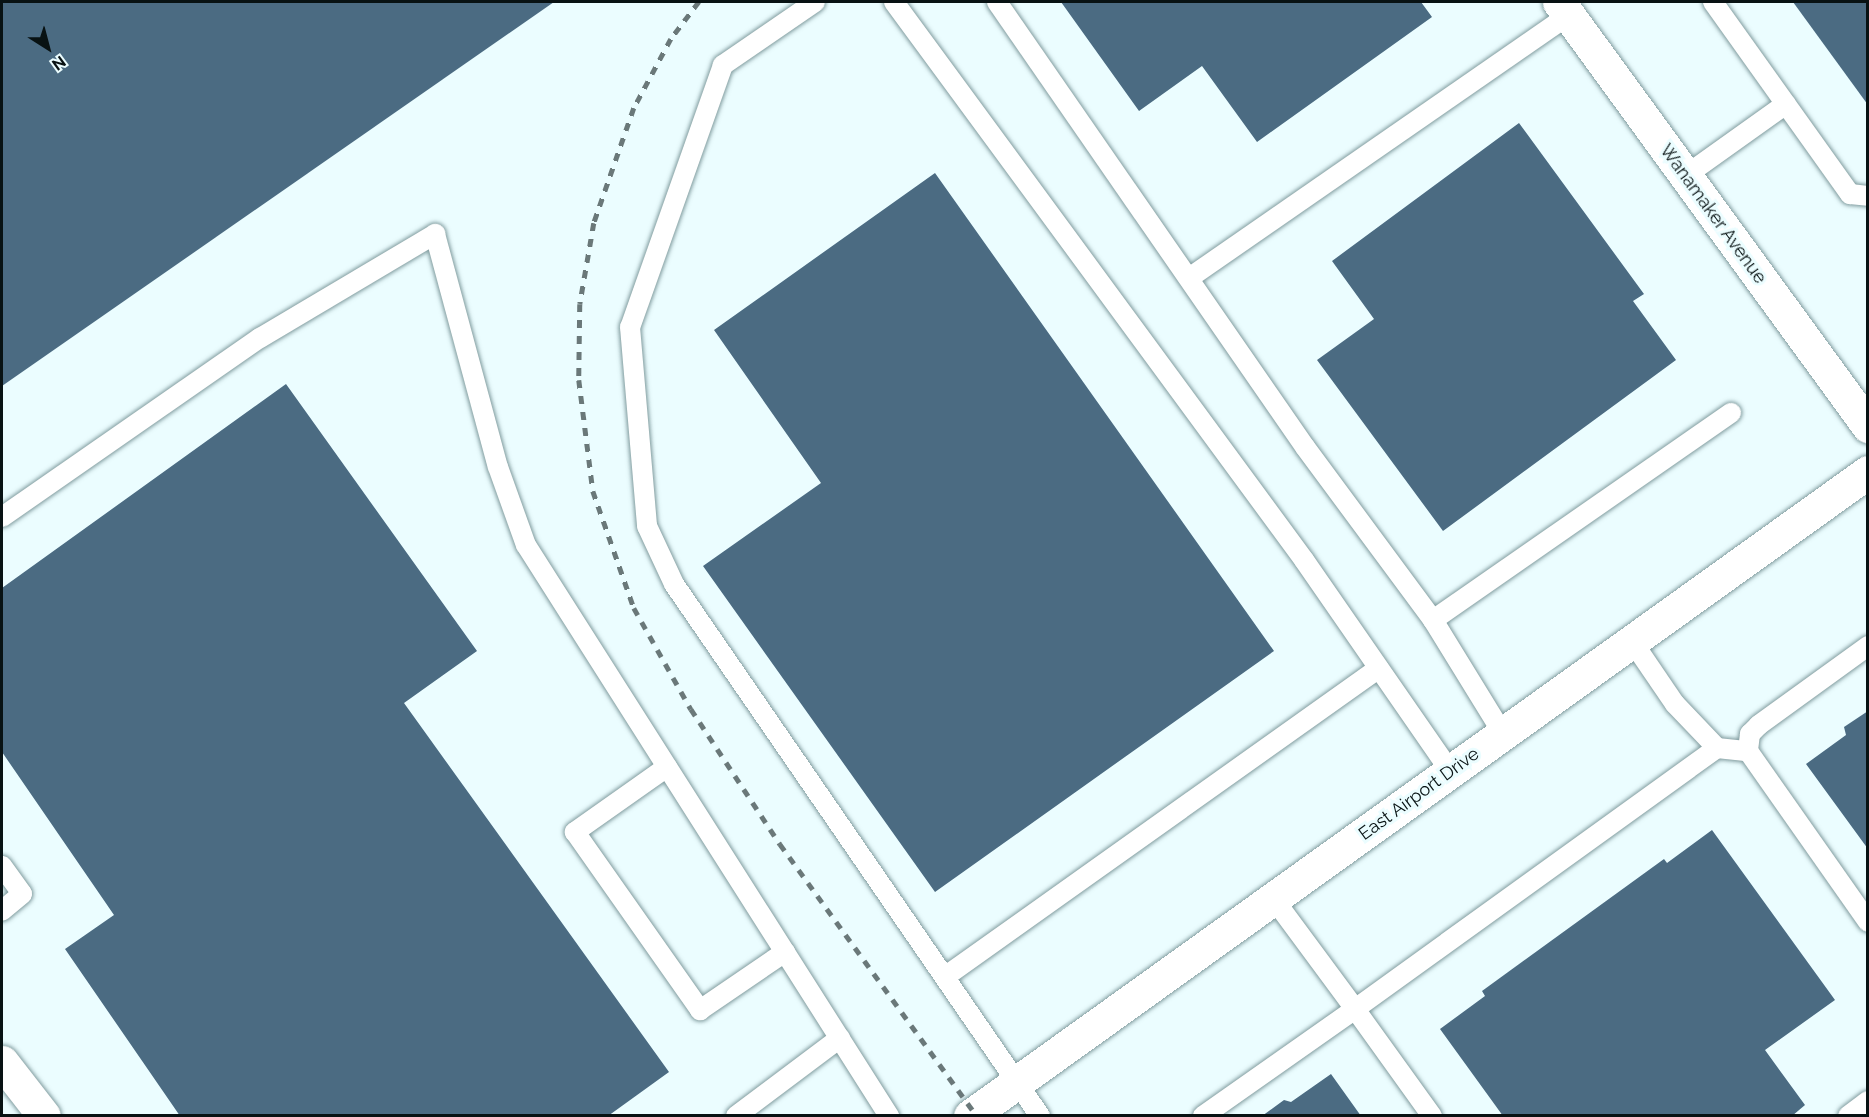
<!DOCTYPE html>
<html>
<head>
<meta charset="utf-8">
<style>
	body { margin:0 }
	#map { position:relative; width:1869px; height:1117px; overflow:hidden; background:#ebfdff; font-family:Raleway,sans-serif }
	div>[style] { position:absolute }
	.building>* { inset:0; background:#4b6b82 }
	.roads { filter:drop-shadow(0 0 2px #819c9f) drop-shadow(0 0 2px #819c9f) }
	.lane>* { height:20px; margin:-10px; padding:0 10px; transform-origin:10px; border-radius:10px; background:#fff }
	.street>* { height:33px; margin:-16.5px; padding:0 16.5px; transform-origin:16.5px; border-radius:16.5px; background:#fff }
	.secondary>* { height:33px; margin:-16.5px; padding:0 16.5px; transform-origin:16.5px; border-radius:16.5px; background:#fff }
	.rail>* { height:4.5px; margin-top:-2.25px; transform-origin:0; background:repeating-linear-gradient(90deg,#6a7879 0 8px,transparent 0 16px) }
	span { translate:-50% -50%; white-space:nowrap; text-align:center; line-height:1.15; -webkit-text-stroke:6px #ebfdff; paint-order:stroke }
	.street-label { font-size:18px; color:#081213 }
	.frame { position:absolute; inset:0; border:3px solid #081213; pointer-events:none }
	.north { position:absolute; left:18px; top:18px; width:60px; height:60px; -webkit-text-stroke:4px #ebfdff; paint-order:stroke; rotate:144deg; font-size:16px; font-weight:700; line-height:24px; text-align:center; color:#081213 }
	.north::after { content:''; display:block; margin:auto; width:21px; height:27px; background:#081213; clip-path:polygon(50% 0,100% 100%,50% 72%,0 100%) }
</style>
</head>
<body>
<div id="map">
	<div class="building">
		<div style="clip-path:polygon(2px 2px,554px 2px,2px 386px)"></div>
		<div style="clip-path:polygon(1061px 2px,1421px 2px,1432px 17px,1257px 142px,1202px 66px,1139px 111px)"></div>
		<div style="clip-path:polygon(1793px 2px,1868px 2px,1868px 105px)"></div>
		<div style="clip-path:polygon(1519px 123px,1644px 294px,1633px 301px,1676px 360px,1443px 531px,1317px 360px,1374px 319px,1332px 261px)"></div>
		<div style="clip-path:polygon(935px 173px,1274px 651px,935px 892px,703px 566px,821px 483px,714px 330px)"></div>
		<div style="clip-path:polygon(286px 384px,477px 651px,404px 703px,669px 1072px,608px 1116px,180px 1116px,65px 949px,114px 915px,2px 752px,2px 588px)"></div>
		<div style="clip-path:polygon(1868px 711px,1868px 849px,1806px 764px,1846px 735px,1844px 727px)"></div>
		<div style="clip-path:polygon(1712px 830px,1835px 1000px,1765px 1050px,1805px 1105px,1792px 1116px,1503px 1116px,1440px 1029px,1485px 996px,1482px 991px,1664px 859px,1667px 863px)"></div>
		<div style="clip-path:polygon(1331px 1074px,1361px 1116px,1262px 1116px,1284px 1100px,1291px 1102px)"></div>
	</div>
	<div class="roads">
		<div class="lane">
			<div style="left:815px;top:2px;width:112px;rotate:145.6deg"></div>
			<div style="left:723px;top:65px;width:278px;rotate:109.5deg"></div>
			<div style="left:630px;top:327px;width:200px;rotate:85.1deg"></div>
			<div style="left:647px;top:526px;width:64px;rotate:65deg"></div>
			<div style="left:674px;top:584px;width:646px;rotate:55.47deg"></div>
			<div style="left:894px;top:2px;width:692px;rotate:53.69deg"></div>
			<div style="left:1304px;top:560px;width:257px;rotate:55.3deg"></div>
			<div style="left:997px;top:2px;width:541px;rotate:55.31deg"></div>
			<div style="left:1305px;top:447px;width:215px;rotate:53.5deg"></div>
			<div style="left:1433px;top:620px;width:134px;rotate:58.4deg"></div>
			<div style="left:1713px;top:2px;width:236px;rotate:54.5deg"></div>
			<div style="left:1850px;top:194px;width:18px;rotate:6deg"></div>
			<div style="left:1685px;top:176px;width:124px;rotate:-35.5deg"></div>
			<div style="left:1189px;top:278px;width:462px;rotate:-34.7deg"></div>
			<div style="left:2px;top:517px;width:314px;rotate:-34.8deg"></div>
			<div style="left:260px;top:338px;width:204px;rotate:-30.7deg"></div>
			<div style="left:435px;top:234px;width:241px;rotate:74.9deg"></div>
			<div style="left:498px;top:467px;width:83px;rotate:70.3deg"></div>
			<div style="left:526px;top:545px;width:677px;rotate:57.55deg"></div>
			<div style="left:1433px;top:620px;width:363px;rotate:-34.8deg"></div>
			<div style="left:1632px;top:641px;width:76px;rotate:55.7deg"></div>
			<div style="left:1675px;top:704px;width:61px;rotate:46.3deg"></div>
			<div style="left:1717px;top:748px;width:31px;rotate:6deg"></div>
			<div style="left:1868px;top:646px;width:135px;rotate:144.1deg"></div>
			<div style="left:1759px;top:725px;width:13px;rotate:135deg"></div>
			<div style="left:1750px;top:734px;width:17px;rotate:97deg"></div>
			<div style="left:1748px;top:751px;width:209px;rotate:54.9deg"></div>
			<div style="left:667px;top:767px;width:113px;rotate:144.8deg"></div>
			<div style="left:575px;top:832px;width:218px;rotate:54.9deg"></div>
			<div style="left:700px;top:1010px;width:103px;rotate:-34.3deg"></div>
			<div style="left:2px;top:866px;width:34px;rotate:54deg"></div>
			<div style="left:22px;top:894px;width:26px;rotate:140deg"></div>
			<div style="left:1273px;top:898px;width:138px;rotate:53.5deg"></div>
			<div style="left:1355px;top:1009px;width:446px;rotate:-35.8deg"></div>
			<div style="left:946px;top:976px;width:531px;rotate:-35.42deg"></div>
			<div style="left:736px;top:1116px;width:130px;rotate:-36.9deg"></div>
			<div style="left:1203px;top:1116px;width:186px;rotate:-35.1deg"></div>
			<div style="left:1355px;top:1009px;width:132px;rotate:54.3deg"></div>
			<div style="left:1848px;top:1116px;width:25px;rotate:-37deg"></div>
		</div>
		<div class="street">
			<div style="left:2px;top:1062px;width:68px;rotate:52.1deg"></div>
		</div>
		<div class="secondary">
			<div style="left:1559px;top:2px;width:525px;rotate:53.92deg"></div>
			<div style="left:970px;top:1116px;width:1105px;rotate:-35.65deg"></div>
		</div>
	</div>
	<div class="rail">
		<div style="left:699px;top:2px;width:46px;rotate:127.1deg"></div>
		<div style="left:671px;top:39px;width:78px;rotate:118.2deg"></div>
		<div style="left:634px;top:108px;width:122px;rotate:109.2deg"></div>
		<div style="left:594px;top:223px;width:82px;rotate:99.8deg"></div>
		<div style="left:580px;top:304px;width:76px;rotate:90.8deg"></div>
		<div style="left:579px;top:380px;width:112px;rotate:82.8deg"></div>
		<div style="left:593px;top:491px;width:124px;rotate:70.7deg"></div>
		<div style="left:634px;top:608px;width:116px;rotate:60.6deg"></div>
		<div style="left:691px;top:709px;width:162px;rotate:56.6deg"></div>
		<div style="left:780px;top:844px;width:336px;rotate:54.1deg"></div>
	</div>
	<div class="street-label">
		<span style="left:1713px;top:214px;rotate:54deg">Wanamaker Avenue</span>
		<span style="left:1419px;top:794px;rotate:-36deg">East Airport Drive</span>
	</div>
	<div class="frame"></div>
	<div class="north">N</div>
</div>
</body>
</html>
